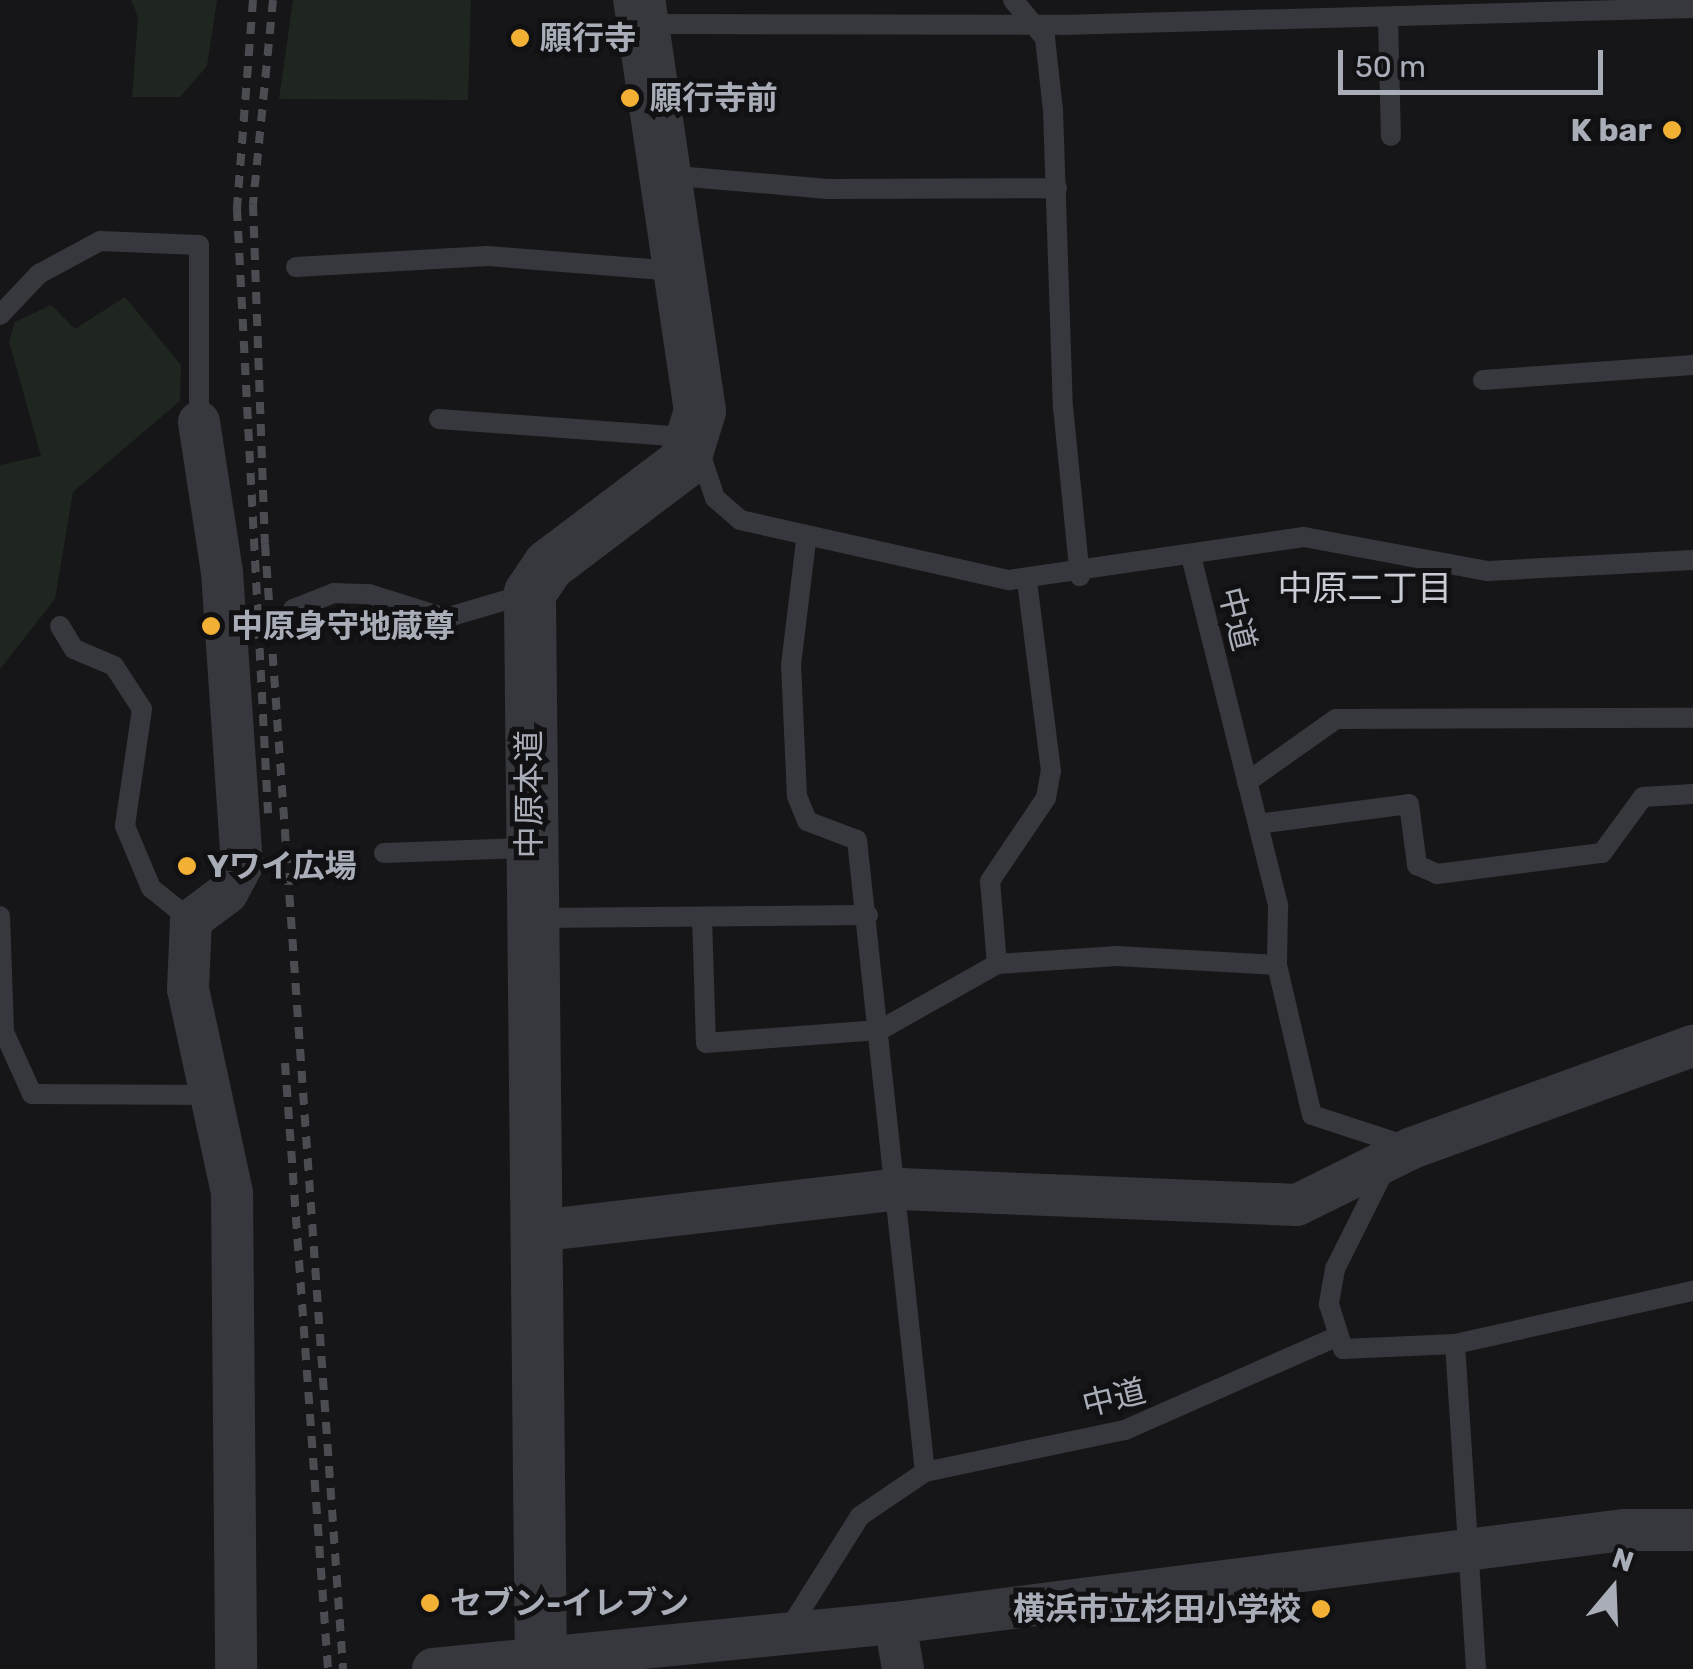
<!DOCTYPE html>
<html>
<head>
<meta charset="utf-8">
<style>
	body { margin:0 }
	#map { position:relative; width:1693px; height:1669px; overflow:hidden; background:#161618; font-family:Rubik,"Noto Sans JP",sans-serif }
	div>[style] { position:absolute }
	.green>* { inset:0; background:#1e261f }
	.service>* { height:20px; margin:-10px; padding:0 10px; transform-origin:10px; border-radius:10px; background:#37383d }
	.minor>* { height:42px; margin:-21px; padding:0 21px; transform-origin:21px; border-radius:21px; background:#37383d }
	.tertiary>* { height:52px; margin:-26px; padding:0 26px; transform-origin:26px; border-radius:26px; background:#37383d }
	.rail>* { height:8px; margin-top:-4px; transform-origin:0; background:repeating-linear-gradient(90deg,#4a4c52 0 12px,transparent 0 22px) }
	.dots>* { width:28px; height:28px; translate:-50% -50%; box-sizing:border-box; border:5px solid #111113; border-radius:50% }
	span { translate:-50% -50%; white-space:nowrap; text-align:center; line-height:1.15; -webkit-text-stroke:10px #111113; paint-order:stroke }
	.poi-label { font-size:32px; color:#a8adb8; font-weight:700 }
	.left { translate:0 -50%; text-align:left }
	.right { translate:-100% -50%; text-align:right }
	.street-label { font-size:32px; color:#a8adb8 }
	.neighbourhood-label { font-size:35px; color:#c9ccd4 }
	.north { position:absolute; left:1563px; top:1539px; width:100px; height:100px; -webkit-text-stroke:8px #111113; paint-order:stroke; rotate:19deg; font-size:28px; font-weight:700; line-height:40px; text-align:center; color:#a8adb8 }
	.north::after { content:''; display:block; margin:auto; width:35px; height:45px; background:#a8adb8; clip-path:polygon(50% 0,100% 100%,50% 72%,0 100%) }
	.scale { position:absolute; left:1338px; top:50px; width:265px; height:45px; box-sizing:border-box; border:5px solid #a8adb8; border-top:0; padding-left:12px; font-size:30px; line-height:35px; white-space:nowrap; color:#a8adb8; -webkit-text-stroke:8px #111113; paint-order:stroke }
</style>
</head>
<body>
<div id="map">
	<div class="green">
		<div style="clip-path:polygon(131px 0,217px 0,207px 66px,180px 97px,132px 97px,138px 17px)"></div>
		<div style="clip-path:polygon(293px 0,471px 0,468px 100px,279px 99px)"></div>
		<div style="clip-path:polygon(125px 297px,181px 365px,180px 401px,73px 492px,55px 599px,0 669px,0 465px,41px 456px,9px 341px,15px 322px,51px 305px,75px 329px)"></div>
	</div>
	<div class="service">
		<div style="left:1013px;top:0;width:50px;rotate:49.9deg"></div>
		<div style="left:1045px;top:38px;width:72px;rotate:83.7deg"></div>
		<div style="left:1053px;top:110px;width:297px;rotate:88.1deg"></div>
		<div style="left:1063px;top:407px;width:170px;rotate:84.3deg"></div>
		<div style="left:1388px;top:17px;width:119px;rotate:88.6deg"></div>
		<div style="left:641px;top:24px;width:421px;rotate:0.1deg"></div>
		<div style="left:1062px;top:25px;width:631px;rotate:-1.54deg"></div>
		<div style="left:665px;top:175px;width:163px;rotate:4.9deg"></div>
		<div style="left:827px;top:189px;width:230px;rotate:-0.2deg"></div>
		<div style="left:296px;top:267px;width:192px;rotate:-3.3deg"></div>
		<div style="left:488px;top:256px;width:188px;rotate:4.6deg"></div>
		<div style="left:0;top:315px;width:57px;rotate:-46.4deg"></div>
		<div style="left:39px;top:274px;width:69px;rotate:-28.4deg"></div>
		<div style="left:100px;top:241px;width:99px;rotate:2.3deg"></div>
		<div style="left:199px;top:245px;width:177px;rotate:90deg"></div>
		<div style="left:1483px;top:380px;width:211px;rotate:-4.1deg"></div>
		<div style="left:439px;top:419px;width:257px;rotate:4.2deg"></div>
		<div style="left:695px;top:438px;width:63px;rotate:71.6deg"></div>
		<div style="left:715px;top:498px;width:33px;rotate:41deg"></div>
		<div style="left:740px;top:520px;width:276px;rotate:12.6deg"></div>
		<div style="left:1009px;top:580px;width:298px;rotate:-8.3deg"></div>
		<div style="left:1304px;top:537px;width:187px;rotate:10.5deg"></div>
		<div style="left:1488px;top:571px;width:205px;rotate:-3.1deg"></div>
		<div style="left:806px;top:541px;width:125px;rotate:96.9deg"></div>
		<div style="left:791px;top:665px;width:131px;rotate:87.4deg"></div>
		<div style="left:797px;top:796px;width:27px;rotate:68deg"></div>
		<div style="left:807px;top:821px;width:53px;rotate:20.8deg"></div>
		<div style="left:857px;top:840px;width:636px;rotate:83.86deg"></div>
		<div style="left:1192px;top:560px;width:357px;rotate:76deg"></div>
		<div style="left:1278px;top:906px;width:59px;rotate:91deg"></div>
		<div style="left:1277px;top:965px;width:154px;rotate:76.9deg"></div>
		<div style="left:1312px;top:1115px;width:103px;rotate:18.1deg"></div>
		<div style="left:293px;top:609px;width:44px;rotate:-21.3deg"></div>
		<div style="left:334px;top:593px;width:35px;rotate:2deg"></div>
		<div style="left:369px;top:594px;width:80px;rotate:17.5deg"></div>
		<div style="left:445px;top:618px;width:89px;rotate:-16.4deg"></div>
		<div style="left:60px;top:626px;width:27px;rotate:59deg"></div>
		<div style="left:74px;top:649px;width:43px;rotate:23deg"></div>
		<div style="left:114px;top:666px;width:51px;rotate:56.9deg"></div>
		<div style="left:142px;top:709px;width:118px;rotate:98.3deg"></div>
		<div style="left:125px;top:826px;width:67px;rotate:67.2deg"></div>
		<div style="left:151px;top:888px;width:51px;rotate:38.7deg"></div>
		<div style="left:1247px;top:782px;width:109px;rotate:-35.3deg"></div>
		<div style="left:1336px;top:719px;width:357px;rotate:-0.2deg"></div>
		<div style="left:1258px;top:824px;width:152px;rotate:-7.5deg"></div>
		<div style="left:1409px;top:804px;width:62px;rotate:82.5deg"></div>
		<div style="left:1417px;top:865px;width:22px;rotate:24deg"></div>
		<div style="left:1437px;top:874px;width:166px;rotate:-7.3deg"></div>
		<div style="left:1602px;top:853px;width:69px;rotate:-53.8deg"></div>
		<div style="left:1643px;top:797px;width:50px;rotate:-3.4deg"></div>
		<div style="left:384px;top:853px;width:144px;rotate:-2deg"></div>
		<div style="left:0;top:916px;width:116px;rotate:88deg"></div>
		<div style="left:4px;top:1032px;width:68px;rotate:65.7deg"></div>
		<div style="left:32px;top:1094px;width:180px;rotate:0.3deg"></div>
		<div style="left:702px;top:917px;width:126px;rotate:88.2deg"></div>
		<div style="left:706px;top:1043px;width:174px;rotate:-4.3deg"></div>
		<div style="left:880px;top:1030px;width:134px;rotate:-29.4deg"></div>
		<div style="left:997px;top:964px;width:120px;rotate:-3.8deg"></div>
		<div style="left:1117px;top:956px;width:160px;rotate:3.2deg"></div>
		<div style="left:535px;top:918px;width:333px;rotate:-0.5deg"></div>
		<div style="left:997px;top:964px;width:83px;rotate:-94.8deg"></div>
		<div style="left:990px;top:881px;width:100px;rotate:-56deg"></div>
		<div style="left:1046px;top:798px;width:27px;rotate:-80deg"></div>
		<div style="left:1051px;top:771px;width:191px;rotate:-97.2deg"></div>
		<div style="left:1386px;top:1167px;width:114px;rotate:116.6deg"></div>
		<div style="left:1335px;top:1269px;width:36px;rotate:100deg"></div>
		<div style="left:1329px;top:1304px;width:47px;rotate:72.7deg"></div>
		<div style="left:1343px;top:1349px;width:112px;rotate:-2.6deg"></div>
		<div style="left:1455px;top:1344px;width:244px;rotate:-12.6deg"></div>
		<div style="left:1455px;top:1344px;width:326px;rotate:86.3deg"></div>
		<div style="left:787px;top:1632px;width:137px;rotate:-57.8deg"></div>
		<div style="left:860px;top:1516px;width:78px;rotate:-34.1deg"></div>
		<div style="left:925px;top:1472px;width:204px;rotate:-11.9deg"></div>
		<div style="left:1125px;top:1430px;width:231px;rotate:-23.8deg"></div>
	</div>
	<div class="minor">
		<div style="left:199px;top:422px;width:152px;rotate:81.3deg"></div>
		<div style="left:222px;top:572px;width:294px;rotate:86.1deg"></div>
		<div style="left:242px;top:865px;width:32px;rotate:118deg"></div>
		<div style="left:227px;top:893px;width:45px;rotate:143.1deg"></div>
		<div style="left:191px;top:920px;width:69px;rotate:92.5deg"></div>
		<div style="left:188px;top:989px;width:209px;rotate:77.8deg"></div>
		<div style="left:232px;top:1193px;width:476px;rotate:89.5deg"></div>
		<div style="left:537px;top:1231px;width:365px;rotate:-6.6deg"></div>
		<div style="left:900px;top:1189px;width:397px;rotate:2.3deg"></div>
		<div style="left:1297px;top:1205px;width:128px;rotate:-26.4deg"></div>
		<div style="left:1412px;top:1148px;width:299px;rotate:-20deg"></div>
		<div style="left:895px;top:1623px;width:47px;rotate:80.1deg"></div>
		<div style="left:433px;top:1669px;width:464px;rotate:-5.7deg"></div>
		<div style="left:895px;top:1623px;width:734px;rotate:-7.28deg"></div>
		<div style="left:1623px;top:1530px;width:70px"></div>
	</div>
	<div class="tertiary">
		<div style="left:541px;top:1669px;width:1076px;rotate:-90.59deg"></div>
		<div style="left:530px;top:593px;width:34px;rotate:-56deg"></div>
		<div style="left:549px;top:565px;width:169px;rotate:-37.1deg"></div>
		<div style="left:684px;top:463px;width:54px;rotate:-72.9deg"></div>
		<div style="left:700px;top:411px;width:416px;rotate:-98.4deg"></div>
	</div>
	<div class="rail">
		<div style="left:253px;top:0;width:210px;rotate:94.4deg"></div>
		<div style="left:237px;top:209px;width:605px;rotate:87.06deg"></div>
		<div style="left:273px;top:0;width:205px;rotate:95.6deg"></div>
		<div style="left:253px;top:204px;width:340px;rotate:88deg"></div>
		<div style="left:265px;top:544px;width:1128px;rotate:86.03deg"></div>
		<div style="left:285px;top:1063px;width:608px;rotate:85.94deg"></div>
	</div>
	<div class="dots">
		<div style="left:520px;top:38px;background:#f2b134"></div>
		<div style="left:630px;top:98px;background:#f2b134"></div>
		<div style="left:1672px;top:130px;background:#f2b134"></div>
		<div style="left:211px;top:626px;background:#f2b134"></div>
		<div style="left:187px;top:866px;background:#f2b134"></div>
		<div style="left:430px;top:1603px;background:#f2b134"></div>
		<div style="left:1321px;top:1609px;background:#f2b134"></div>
	</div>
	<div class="poi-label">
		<span class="left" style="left:540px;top:38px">願行寺</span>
		<span class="left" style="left:650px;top:98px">願行寺前</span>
		<span class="right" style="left:1652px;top:130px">K bar</span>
		<span class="left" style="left:231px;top:626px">中原身守地蔵尊</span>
		<span class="left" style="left:207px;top:866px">Yワイ広場</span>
		<span class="left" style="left:450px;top:1603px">セブン-イレブン</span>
		<span class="right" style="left:1301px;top:1609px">横浜市立杉田小学校</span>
	</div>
	<div class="street-label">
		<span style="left:1237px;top:619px;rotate:76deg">中道</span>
		<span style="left:529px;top:794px;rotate:-90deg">中原本道</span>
		<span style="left:1114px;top:1398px;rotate:-14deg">中道</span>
	</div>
	<div class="neighbourhood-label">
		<span style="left:1365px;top:588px">中原二丁目</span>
	</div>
	<div class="north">N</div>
	<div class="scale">50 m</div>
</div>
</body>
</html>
